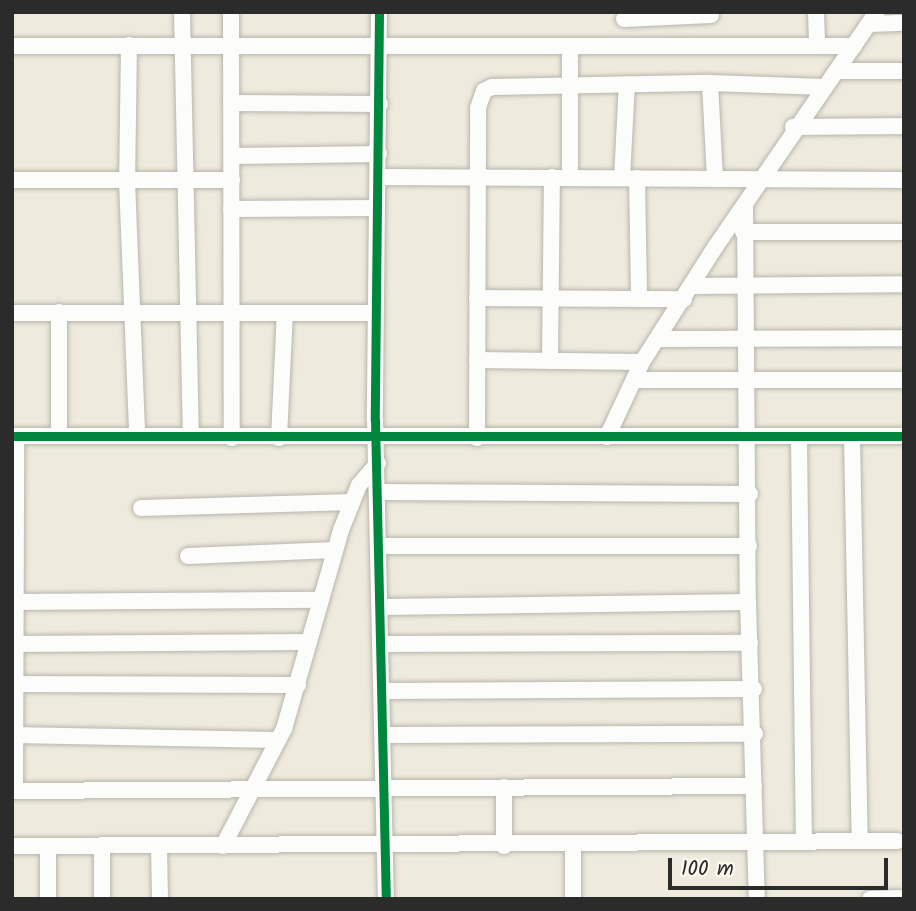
<!DOCTYPE html>
<html>
<head>
<meta charset="utf-8">
<style>
	body { margin:0 }
	#map { position:relative; width:916px; height:911px; overflow:hidden; background:#eeeadd; font-family:Kalam,sans-serif }
	div>[style] { position:absolute }
	.roads { filter:drop-shadow(0 0 2px #b8b5ad) drop-shadow(0 0 2px #b8b5ad) }
	.street>* { height:16px; margin:-8px; padding:0 8px; transform-origin:8px; border-radius:8px; background:#fcfcfa }
	.cycleway>* { height:9px; margin:-4.5px; padding:0 4.5px; transform-origin:4.5px; border-radius:4.5px; background:#00873e }
	span { translate:-50% -50%; white-space:nowrap; text-align:center; line-height:1.15; -webkit-text-stroke:7px #fbf7ec; paint-order:stroke }
	.frame { position:absolute; inset:0; border:14px solid #2b2b2b; pointer-events:none }
	.scale { position:absolute; left:668px; top:858px; width:220px; height:32px; box-sizing:border-box; border:4px solid #2b2b2b; border-top:0; padding-left:9px; font-size:21px; line-height:24px; white-space:nowrap; color:#2b2b2b; -webkit-text-stroke:5px #fbf7ec; paint-order:stroke }
</style>
</head>
<body>
<div id="map">
	<div class="roads">
		<div class="street">
			<div style="left:182px;top:12px;width:424px;rotate:88.8deg"></div>
			<div style="left:231px;top:12px;width:426px;rotate:89.9deg"></div>
			<div style="left:379px;top:12px;width:408px;rotate:90.6deg"></div>
			<div style="left:375px;top:420px;width:479px;rotate:88.7deg"></div>
			<div style="left:816px;top:12px;width:34px;rotate:88deg"></div>
			<div style="left:624px;top:19px;width:87px;rotate:-2.6deg"></div>
			<div style="left:870px;top:24px;width:34px;rotate:-2deg"></div>
			<div style="left:129px;top:45px;width:136px;rotate:90.8deg"></div>
			<div style="left:127px;top:181px;width:253px;rotate:87.7deg"></div>
			<div style="left:12px;top:46px;width:842px"></div>
			<div style="left:570px;top:46px;width:131px;rotate:90deg"></div>
			<div style="left:837px;top:71px;width:67px"></div>
			<div style="left:710px;top:83px;width:96px;rotate:87deg"></div>
			<div style="left:231px;top:103px;width:149px;rotate:0.4deg"></div>
			<div style="left:793px;top:127px;width:111px;rotate:-0.5deg"></div>
			<div style="left:232px;top:156px;width:147px;rotate:-0.8deg"></div>
			<div style="left:378px;top:177px;width:526px;rotate:0.33deg"></div>
			<div style="left:622px;top:178px;width:94px;rotate:-87deg"></div>
			<div style="left:637px;top:178px;width:120px;rotate:89deg"></div>
			<div style="left:12px;top:180px;width:220px"></div>
			<div style="left:745px;top:204px;width:398px;rotate:89.6deg"></div>
			<div style="left:748px;top:602px;width:297px;rotate:88.3deg"></div>
			<div style="left:231px;top:209px;width:146px;rotate:-0.4deg"></div>
			<div style="left:743px;top:232px;width:161px"></div>
			<div style="left:692px;top:286px;width:212px;rotate:-0.5deg"></div>
			<div style="left:477px;top:298px;width:207px;rotate:0.3deg"></div>
			<div style="left:12px;top:313px;width:363px"></div>
			<div style="left:658px;top:339px;width:246px;rotate:-0.2deg"></div>
			<div style="left:477px;top:360px;width:165px;rotate:0.7deg"></div>
			<div style="left:550px;top:361px;width:184px;rotate:-89.4deg"></div>
			<div style="left:634px;top:380px;width:270px"></div>
			<div style="left:59px;top:435px;width:123px;rotate:-90deg"></div>
			<div style="left:12px;top:436px;width:892px"></div>
			<div style="left:607px;top:437px;width:83px;rotate:-65deg"></div>
			<div style="left:642px;top:362px;width:138px;rotate:-57.5deg"></div>
			<div style="left:716px;top:246px;width:284px;rotate:-55.5deg"></div>
			<div style="left:279px;top:438px;width:125px;rotate:-87.3deg"></div>
			<div style="left:477px;top:438px;width:330px;rotate:-89.8deg"></div>
			<div style="left:478px;top:108px;width:18px;rotate:-71deg"></div>
			<div style="left:484px;top:91px;width:9px;rotate:-27deg"></div>
			<div style="left:492px;top:87px;width:218px;rotate:-1.1deg"></div>
			<div style="left:710px;top:83px;width:115px;rotate:2deg"></div>
			<div style="left:852px;top:438px;width:403px;rotate:88.9deg"></div>
			<div style="left:799px;top:439px;width:403px;rotate:89.3deg"></div>
			<div style="left:379px;top:492px;width:371px;rotate:0.3deg"></div>
			<div style="left:141px;top:508px;width:211px;rotate:-1.6deg"></div>
			<div style="left:381px;top:546px;width:368px"></div>
			<div style="left:188px;top:556px;width:147px;rotate:-2.3deg"></div>
			<div style="left:12px;top:602px;width:309px;rotate:-0.4deg"></div>
			<div style="left:381px;top:607px;width:367px;rotate:-0.8deg"></div>
			<div style="left:12px;top:644px;width:297px;rotate:-0.4deg"></div>
			<div style="left:383px;top:644px;width:367px;rotate:-0.2deg"></div>
			<div style="left:12px;top:684px;width:286px;rotate:0.2deg"></div>
			<div style="left:383px;top:691px;width:371px;rotate:-0.3deg"></div>
			<div style="left:12px;top:735px;width:266px;rotate:1.1deg"></div>
			<div style="left:383px;top:735px;width:372px;rotate:-0.2deg"></div>
			<div style="left:12px;top:791px;width:742px;rotate:-0.39deg"></div>
			<div style="left:15px;top:791px;width:355px;rotate:-89.8deg"></div>
			<div style="left:12px;top:846px;width:885px;rotate:-0.32deg"></div>
			<div style="left:48px;top:846px;width:53px;rotate:90deg"></div>
			<div style="left:102px;top:846px;width:53px;rotate:90deg"></div>
			<div style="left:159px;top:846px;width:53px;rotate:88.9deg"></div>
			<div style="left:223px;top:846px;width:132px;rotate:-62.5deg"></div>
			<div style="left:284px;top:729px;width:207px;rotate:-74deg"></div>
			<div style="left:341px;top:530px;width:48px;rotate:-68.2deg"></div>
			<div style="left:359px;top:485px;width:29px;rotate:-49deg"></div>
			<div style="left:504px;top:846px;width:59px;rotate:-90deg"></div>
			<div style="left:573px;top:846px;width:53px;rotate:90deg"></div>
			<div style="left:870px;top:899px;width:29px;rotate:-2deg"></div>
		</div>
	</div>
	<div class="cycleway">
		<div style="left:379px;top:12px;width:408px;rotate:90.6deg"></div>
		<div style="left:375px;top:420px;width:479px;rotate:88.7deg"></div>
		<div style="left:12px;top:436px;width:892px"></div>
	</div>
	<div class="frame"></div>
	<div class="scale">100 m</div>
</div>
</body>
</html>
